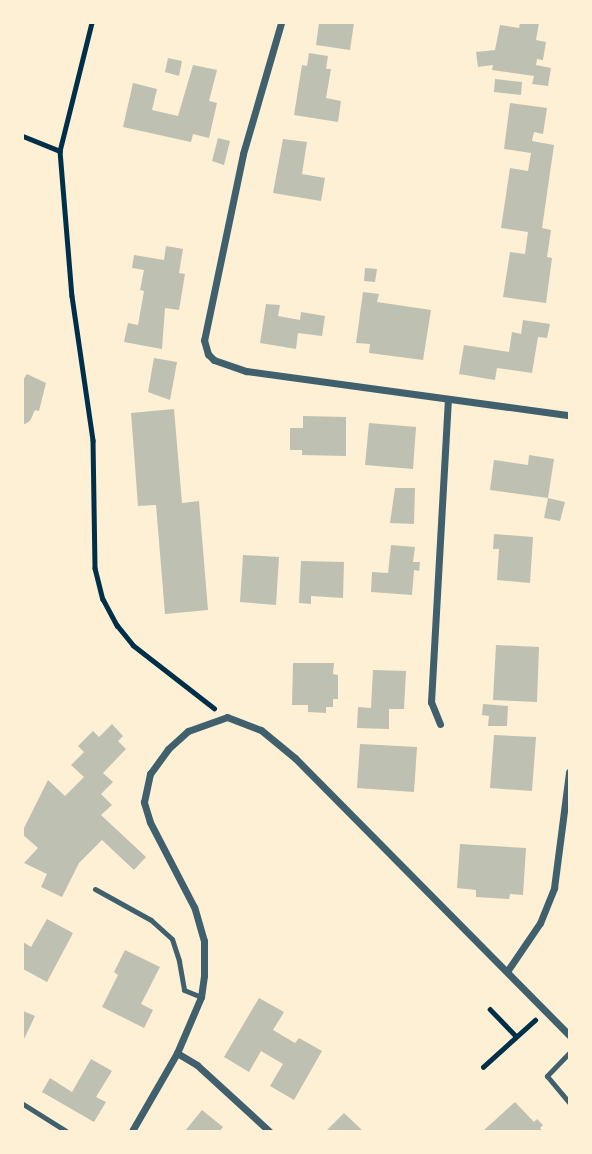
<!DOCTYPE html>
<html>
<head>
<meta charset="utf-8">
<style>
	body { margin:0 }
	#map { position:relative; width:592px; height:1154px; overflow:hidden; background:#fdf0d5; font-family:"Public Sans",sans-serif }
	div>[style] { position:absolute }
	.building>* { inset:0; background:#bec0b2 }
	.path>* { height:4.5px; margin:-2.25px; padding:0 2.25px; transform-origin:2.25px; border-radius:2.25px; background:#003049 }
	.service>* { height:5px; margin:-2.5px; padding:0 2.5px; transform-origin:2.5px; border-radius:2.5px; background:#3f606c }
	.minor>* { height:7px; margin:-3.5px; padding:0 3.5px; transform-origin:3.5px; border-radius:3.5px; background:#3f606c }
	span { translate:-50% -50%; white-space:nowrap; text-align:center; line-height:1.15; -webkit-text-stroke:6px #fdf0d5; paint-order:stroke }
	.frame { position:absolute; inset:0; border:24px solid #fdf0d5; pointer-events:none }
</style>
</head>
<body>
<div id="map">
	<div class="building">
		<div style="clip-path:polygon(319px 23px,354px 23px,350px 50px,316px 45px)"></div>
		<div style="clip-path:polygon(520px 23px,539px 23px,536px 40px,546px 42px,543px 60px,537px 59px,536px 65px,551px 68px,548px 86px,532px 84px,534px 76px,492px 70px,493px 65px,478px 67px,476px 52px,495px 50px,500px 25px,519px 28px)"></div>
		<div style="clip-path:polygon(309px 53px,328px 56px,326px 69px,331px 69px,326px 98px,341px 101px,338px 122px,294px 115px,302px 65px,307px 66px)"></div>
		<div style="clip-path:polygon(168px 58px,182px 61px,179px 76px,165px 72px)"></div>
		<div style="clip-path:polygon(193px 65px,217px 70px,209px 101px,217px 103px,209px 138px,193px 134px,191px 142px,123px 127px,133px 83px,157px 89px,152px 110px,178px 116px)"></div>
		<div style="clip-path:polygon(495px 79px,522px 82px,521px 95px,494px 92px)"></div>
		<div style="clip-path:polygon(510px 103px,547px 108px,543px 134px,534px 132px,532px 141px,554px 145px,542px 228px,551px 230px,547px 257px,552px 258px,546px 303px,503px 297px,510px 252px,525px 254px,528px 232px,501px 228px,510px 168px,528px 171px,531px 153px,504px 149px)"></div>
		<div style="clip-path:polygon(218px 138px,230px 141px,224px 165px,212px 161px)"></div>
		<div style="clip-path:polygon(283px 139px,307px 142px,302px 174px,325px 178px,321px 201px,273px 193px)"></div>
		<div style="clip-path:polygon(166px 246px,183px 249px,179px 273px,185px 274px,179px 310px,165px 308px,162px 349px,124px 342px,128px 323px,138px 325px,144px 291px,140px 290px,144px 270px,132px 268px,134px 255px,164px 260px)"></div>
		<div style="clip-path:polygon(365px 268px,377px 269px,375px 282px,364px 281px)"></div>
		<div style="clip-path:polygon(363px 292px,379px 294px,377px 302px,431px 310px,423px 360px,369px 353px,370px 344px,356px 343px)"></div>
		<div style="clip-path:polygon(266px 304px,280px 305px,278px 316px,300px 320px,301px 312px,325px 316px,322px 336px,298px 333px,296px 349px,260px 343px)"></div>
		<div style="clip-path:polygon(523px 320px,550px 324px,547px 338px,538px 337px,532px 373px,497px 368px,495px 380px,459px 374px,464px 345px,509px 352px,512px 332px,521px 334px)"></div>
		<div style="clip-path:polygon(154px 358px,177px 362px,170px 400px,148px 392px)"></div>
		<div style="clip-path:polygon(27px 374px,46px 383px,39px 411px,35px 410px,30px 421px,23px 425px,23px 380px)"></div>
		<div style="clip-path:polygon(174px 409px,182px 503px,199px 501px,208px 610px,165px 614px,156px 505px,138px 506px,131px 413px)"></div>
		<div style="clip-path:polygon(303px 416px,346px 417px,346px 456px,302px 455px,302px 450px,290px 450px,290px 428px,303px 428px)"></div>
		<div style="clip-path:polygon(369px 423px,416px 427px,413px 469px,365px 465px)"></div>
		<div style="clip-path:polygon(529px 455px,554px 459px,548px 498px,490px 490px,494px 460px,528px 465px)"></div>
		<div style="clip-path:polygon(395px 488px,415px 488px,414px 524px,390px 523px)"></div>
		<div style="clip-path:polygon(548px 498px,565px 502px,560px 521px,544px 518px)"></div>
		<div style="clip-path:polygon(494px 534px,533px 537px,530px 583px,497px 580px,499px 549px,493px 549px)"></div>
		<div style="clip-path:polygon(391px 545px,415px 547px,413px 562px,420px 562px,419px 571px,414px 570px,412px 595px,371px 592px,372px 572px,388px 573px)"></div>
		<div style="clip-path:polygon(243px 555px,279px 557px,276px 605px,240px 602px)"></div>
		<div style="clip-path:polygon(301px 561px,344px 562px,343px 598px,311px 596px,311px 604px,299px 603px)"></div>
		<div style="clip-path:polygon(496px 645px,539px 647px,537px 702px,493px 700px)"></div>
		<div style="clip-path:polygon(293px 663px,334px 663px,333px 674px,338px 675px,338px 699px,333px 699px,333px 707px,326px 707px,326px 713px,308px 712px,308px 705px,292px 705px)"></div>
		<div style="clip-path:polygon(373px 670px,406px 671px,404px 709px,389px 709px,389px 729px,357px 728px,358px 707px,371px 708px)"></div>
		<div style="clip-path:polygon(483px 704px,508px 706px,507px 726px,488px 726px,489px 716px,482px 715px)"></div>
		<div style="clip-path:polygon(112px 724px,123px 736px,118px 741px,126px 749px,103px 773px,113px 782px,101px 794px,112px 805px,101px 815px,146px 857px,134px 870px,102px 840px,79px 863px,62px 897px,41px 887px,47px 874px,24px 863px,38px 848px,23px 835px,23px 830px,48px 780px,65px 796px,84px 777px,71px 765px,84px 752px,78px 746px,93px 731px,99px 737px)"></div>
		<div style="clip-path:polygon(494px 735px,536px 737px,532px 791px,490px 788px)"></div>
		<div style="clip-path:polygon(360px 744px,417px 747px,414px 792px,357px 788px)"></div>
		<div style="clip-path:polygon(460px 844px,526px 848px,523px 895px,510px 894px,509px 899px,476px 897px,476px 890px,457px 888px)"></div>
		<div style="clip-path:polygon(47px 919px,73px 933px,47px 982px,23px 969px,23px 942px,31px 947px)"></div>
		<div style="clip-path:polygon(125px 950px,160px 967px,141px 1004px,153px 1010px,144px 1028px,102px 1007px,118px 975px,114px 972px)"></div>
		<div style="clip-path:polygon(259px 998px,284px 1012px,273px 1030px,295px 1043px,299px 1038px,322px 1051px,294px 1100px,270px 1086px,283px 1064px,261px 1051px,249px 1072px,224px 1057px)"></div>
		<div style="clip-path:polygon(23px 1011px,35px 1016px,23px 1041px)"></div>
		<div style="clip-path:polygon(91px 1059px,112px 1071px,96px 1097px,106px 1102px,94px 1122px,42px 1092px,50px 1078px,72px 1092px)"></div>
		<div style="clip-path:polygon(515px 1102px,534px 1122px,537px 1119px,543px 1125px,540px 1128px,543px 1131px,483px 1131px)"></div>
		<div style="clip-path:polygon(202px 1110px,223px 1127px,220px 1131px,185px 1131px)"></div>
		<div style="clip-path:polygon(344px 1113px,363px 1131px,326px 1131px)"></div>
	</div>
	<div class="path">
		<div style="left:92px;top:23px;width:132px;rotate:104deg"></div>
		<div style="left:60px;top:151px;width:145px;rotate:85.3deg"></div>
		<div style="left:72px;top:296px;width:146px;rotate:81.7deg"></div>
		<div style="left:93px;top:440px;width:128px;rotate:89.1deg"></div>
		<div style="left:95px;top:568px;width:32px;rotate:76deg"></div>
		<div style="left:103px;top:599px;width:30px;rotate:62deg"></div>
		<div style="left:117px;top:625px;width:26px;rotate:51deg"></div>
		<div style="left:133px;top:645px;width:103px;rotate:37.9deg"></div>
		<div style="left:23px;top:136px;width:40px;rotate:22deg"></div>
		<div style="left:490px;top:1009px;width:36px;rotate:46deg"></div>
		<div style="left:483px;top:1067px;width:70px;rotate:-42.1deg"></div>
	</div>
	<div class="service">
		<div style="left:95px;top:889px;width:64px;rotate:29deg"></div>
		<div style="left:151px;top:920px;width:28px;rotate:42deg"></div>
		<div style="left:172px;top:939px;width:23px;rotate:72deg"></div>
		<div style="left:179px;top:961px;width:29px;rotate:80deg"></div>
		<div style="left:184px;top:990px;width:18px;rotate:22deg"></div>
		<div style="left:569px;top:1053px;width:32px;rotate:134deg"></div>
		<div style="left:547px;top:1076px;width:34px;rotate:50deg"></div>
		<div style="left:23px;top:1104px;width:51px;rotate:32.1deg"></div>
	</div>
	<div class="minor">
		<div style="left:281px;top:23px;width:136px;rotate:106.2deg"></div>
		<div style="left:243px;top:154px;width:190px;rotate:101.8deg"></div>
		<div style="left:204px;top:340px;width:15px;rotate:74deg"></div>
		<div style="left:208px;top:354px;width:8px;rotate:45deg"></div>
		<div style="left:214px;top:360px;width:34px;rotate:19deg"></div>
		<div style="left:246px;top:371px;width:326px;rotate:7.8deg"></div>
		<div style="left:440px;top:724px;width:24px;rotate:-112deg"></div>
		<div style="left:431px;top:702px;width:303px;rotate:-86.8deg"></div>
		<div style="left:508px;top:970px;width:57px;rotate:-55.8deg"></div>
		<div style="left:540px;top:923px;width:38px;rotate:-68deg"></div>
		<div style="left:554px;top:888px;width:117px;rotate:-82.6deg"></div>
		<div style="left:177px;top:1053px;width:23px;rotate:31deg"></div>
		<div style="left:197px;top:1065px;width:98px;rotate:42.5deg"></div>
		<div style="left:132px;top:1131px;width:90px;rotate:-60deg"></div>
		<div style="left:177px;top:1053px;width:61px;rotate:-66.8deg"></div>
		<div style="left:201px;top:997px;width:22px;rotate:-82deg"></div>
		<div style="left:204px;top:975px;width:34px;rotate:-90deg"></div>
		<div style="left:204px;top:941px;width:35px;rotate:-106deg"></div>
		<div style="left:194px;top:907px;width:96px;rotate:-117.4deg"></div>
		<div style="left:150px;top:822px;width:21px;rotate:-107deg"></div>
		<div style="left:144px;top:802px;width:29px;rotate:-78deg"></div>
		<div style="left:150px;top:774px;width:31px;rotate:-54deg"></div>
		<div style="left:168px;top:749px;width:27px;rotate:-42deg"></div>
		<div style="left:188px;top:731px;width:41px;rotate:-19.7deg"></div>
		<div style="left:227px;top:717px;width:36px;rotate:21deg"></div>
		<div style="left:261px;top:730px;width:44px;rotate:39.5deg"></div>
		<div style="left:295px;top:758px;width:390px;rotate:45.3deg"></div>
	</div>
	<div class="frame"></div>
</div>
</body>
</html>
